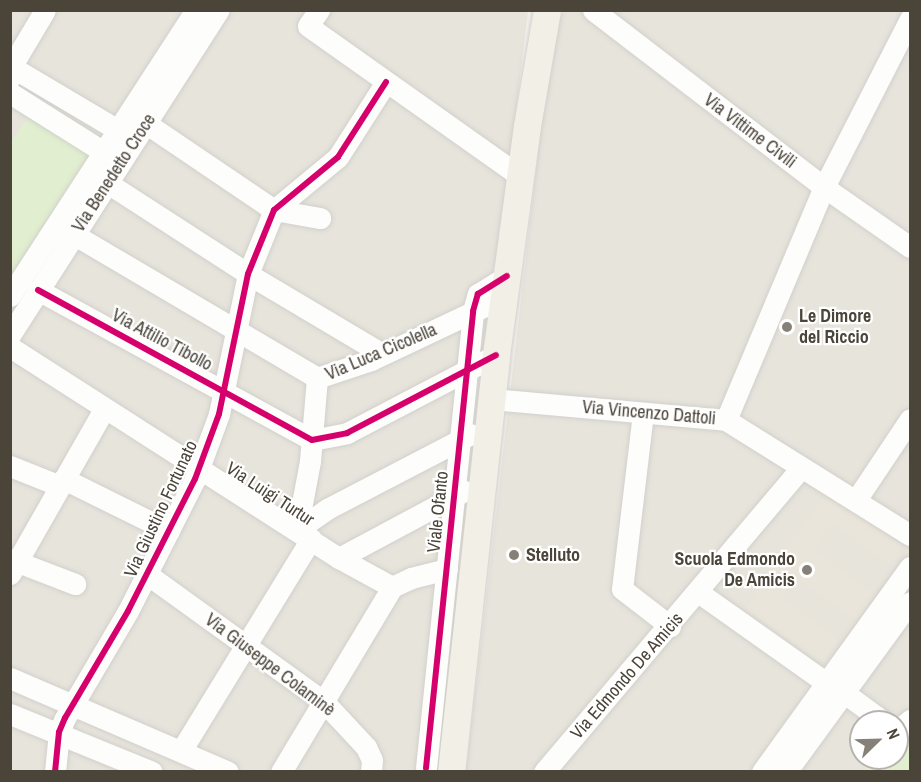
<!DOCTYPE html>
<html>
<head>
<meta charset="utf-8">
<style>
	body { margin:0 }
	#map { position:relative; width:921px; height:782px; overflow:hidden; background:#f4f2ee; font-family:"Archivo Narrow",sans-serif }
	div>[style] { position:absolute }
	.residential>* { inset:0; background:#e7e4dc }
	.education>* { inset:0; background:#eae5da }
	.green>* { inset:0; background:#e1eecf }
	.roads { filter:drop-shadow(0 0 2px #d2d0cb) drop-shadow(0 0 2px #d2d0cb) }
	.minor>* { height:21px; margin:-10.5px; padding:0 10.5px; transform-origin:10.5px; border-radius:10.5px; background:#fdfdfc }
	.major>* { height:27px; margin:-13.5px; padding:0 13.5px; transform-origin:13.5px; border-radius:13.5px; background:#f2efe6 }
	.cycleway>* { height:6px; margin:-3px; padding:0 3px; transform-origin:3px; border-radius:3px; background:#d6006c }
	.dots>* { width:16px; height:16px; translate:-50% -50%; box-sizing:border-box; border:3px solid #fff; border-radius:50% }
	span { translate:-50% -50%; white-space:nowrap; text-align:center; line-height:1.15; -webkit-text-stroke:4.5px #fff; paint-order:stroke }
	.street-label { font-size:18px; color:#4b4439 }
	.poi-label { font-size:18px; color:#4b4439; font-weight:700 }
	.left { translate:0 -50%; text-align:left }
	.right { translate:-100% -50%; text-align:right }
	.frame { position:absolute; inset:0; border:12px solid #4b4439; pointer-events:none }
	.north { position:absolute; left:849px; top:710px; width:60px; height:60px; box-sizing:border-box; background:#fff; border:2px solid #b7b4b0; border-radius:50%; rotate:67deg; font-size:16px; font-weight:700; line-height:24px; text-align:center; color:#4b4439 }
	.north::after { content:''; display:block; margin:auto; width:21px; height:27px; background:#868178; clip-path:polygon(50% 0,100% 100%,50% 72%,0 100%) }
</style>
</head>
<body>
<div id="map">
	<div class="residential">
		<div style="clip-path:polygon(10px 11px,528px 11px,437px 771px,11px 771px)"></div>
		<div style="clip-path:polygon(evenodd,564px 11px,910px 11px,910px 771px,466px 772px,552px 33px,564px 11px,861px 722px,897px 722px,897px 758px,861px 758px,861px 722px)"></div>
	</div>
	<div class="education">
		<div style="clip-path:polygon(829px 490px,904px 544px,889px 564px,832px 523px,813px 550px,876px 595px,857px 620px,796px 577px,781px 598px,838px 640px,822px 663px,745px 608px)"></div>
	</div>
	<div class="green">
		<div style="clip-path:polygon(29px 115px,91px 152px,11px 280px,11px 142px)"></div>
		<div style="clip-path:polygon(910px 732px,910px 771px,862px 772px,879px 758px,897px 758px,897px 743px)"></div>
	</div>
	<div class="roads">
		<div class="minor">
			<div style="left:319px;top:10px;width:19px;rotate:125deg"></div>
			<div style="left:308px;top:26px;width:260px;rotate:35.3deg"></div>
			<div style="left:593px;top:10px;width:291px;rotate:37.5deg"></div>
			<div style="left:824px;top:187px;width:105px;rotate:34.9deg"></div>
			<div style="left:10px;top:66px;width:126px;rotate:30.7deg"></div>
			<div style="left:10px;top:78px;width:11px;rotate:-85deg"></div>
			<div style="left:11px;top:67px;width:66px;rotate:-59.2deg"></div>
			<div style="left:10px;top:93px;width:109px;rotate:32.2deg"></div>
			<div style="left:147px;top:124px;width:153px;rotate:34.1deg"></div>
			<div style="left:274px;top:210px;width:47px;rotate:9.9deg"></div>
			<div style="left:106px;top:182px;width:169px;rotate:32.9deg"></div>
			<div style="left:248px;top:274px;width:157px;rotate:30.7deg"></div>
			<div style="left:73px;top:234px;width:283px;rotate:30.5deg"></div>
			<div style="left:317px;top:378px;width:57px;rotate:-18.4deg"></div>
			<div style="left:371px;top:360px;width:124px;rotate:-25.3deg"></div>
			<div style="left:38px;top:290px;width:312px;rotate:28.7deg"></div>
			<div style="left:312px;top:440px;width:36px;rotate:-11deg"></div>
			<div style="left:347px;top:433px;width:168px;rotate:-27.6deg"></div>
			<div style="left:10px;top:296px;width:341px;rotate:-57deg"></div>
			<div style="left:10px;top:335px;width:386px;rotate:-57.3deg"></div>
			<div style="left:10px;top:347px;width:391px;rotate:32.7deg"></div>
			<div style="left:339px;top:558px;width:60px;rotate:28.7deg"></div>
			<div style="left:491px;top:399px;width:236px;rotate:5.1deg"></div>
			<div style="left:726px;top:420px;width:217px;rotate:32deg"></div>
			<div style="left:643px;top:413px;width:177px;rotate:96.8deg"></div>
			<div style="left:622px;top:589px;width:61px;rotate:37.6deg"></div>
			<div style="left:726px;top:420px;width:253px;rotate:-67.2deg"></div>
			<div style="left:824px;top:187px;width:189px;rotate:-62.9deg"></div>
			<div style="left:10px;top:466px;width:54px;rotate:21.8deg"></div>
			<div style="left:64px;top:479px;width:117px;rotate:26.3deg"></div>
			<div style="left:856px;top:500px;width:97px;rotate:-56.3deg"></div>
			<div style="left:297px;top:530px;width:37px;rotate:-35deg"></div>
			<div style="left:327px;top:509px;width:162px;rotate:-27.5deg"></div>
			<div style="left:297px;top:530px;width:70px;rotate:-79.3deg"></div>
			<div style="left:310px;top:461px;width:83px;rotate:-85.2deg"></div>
			<div style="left:339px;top:558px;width:142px;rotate:-28.2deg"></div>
			<div style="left:10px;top:559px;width:70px;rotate:21deg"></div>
			<div style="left:10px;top:574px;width:190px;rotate:-60.3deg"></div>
			<div style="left:148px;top:575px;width:217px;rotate:35.8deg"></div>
			<div style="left:324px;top:702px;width:62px;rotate:47deg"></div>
			<div style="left:366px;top:747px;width:14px;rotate:65deg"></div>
			<div style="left:372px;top:760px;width:12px;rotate:95deg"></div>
			<div style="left:698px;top:592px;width:156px;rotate:35.3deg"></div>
			<div style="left:10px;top:678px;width:237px;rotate:23.3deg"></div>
			<div style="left:843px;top:692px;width:51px;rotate:36.2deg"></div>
			<div style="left:10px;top:714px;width:153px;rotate:22.2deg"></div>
			<div style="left:897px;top:731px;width:17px;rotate:-40deg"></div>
			<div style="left:181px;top:751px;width:249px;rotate:-58.5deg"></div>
			<div style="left:426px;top:768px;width:459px;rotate:-84.1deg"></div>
			<div style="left:473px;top:311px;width:18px;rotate:-74deg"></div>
			<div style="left:478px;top:294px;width:34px;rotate:-32deg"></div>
			<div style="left:55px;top:772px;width:40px;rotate:-84.3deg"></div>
			<div style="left:59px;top:732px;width:15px;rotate:-67deg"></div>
			<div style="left:65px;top:718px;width:124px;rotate:-59.5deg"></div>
			<div style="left:128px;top:611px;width:148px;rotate:-63.1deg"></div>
			<div style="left:195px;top:479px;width:69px;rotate:-69.7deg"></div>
			<div style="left:219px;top:414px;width:143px;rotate:-78.3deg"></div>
			<div style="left:248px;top:274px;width:69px;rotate:-67.9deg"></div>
			<div style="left:274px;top:210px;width:83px;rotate:-39.6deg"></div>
			<div style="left:338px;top:157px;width:89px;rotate:-57.4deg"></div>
			<div style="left:281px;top:772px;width:216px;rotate:-59deg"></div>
			<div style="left:392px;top:587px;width:21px;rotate:-25deg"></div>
			<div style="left:411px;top:578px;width:37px;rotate:-14deg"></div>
			<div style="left:544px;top:772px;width:398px;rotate:-49.8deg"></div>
			<div style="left:762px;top:772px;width:253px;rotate:-54.2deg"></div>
			<div style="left:786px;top:772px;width:210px;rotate:-53.9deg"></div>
		</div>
		<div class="major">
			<div style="left:451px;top:772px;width:419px;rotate:-83.8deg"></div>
			<div style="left:496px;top:355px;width:231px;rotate:-82.3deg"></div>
			<div style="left:527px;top:126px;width:118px;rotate:-80.2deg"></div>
		</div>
	</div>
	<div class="cycleway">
		<div style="left:38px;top:290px;width:312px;rotate:28.7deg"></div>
		<div style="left:312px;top:440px;width:36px;rotate:-11deg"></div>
		<div style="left:347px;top:433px;width:168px;rotate:-27.6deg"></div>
		<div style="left:426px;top:768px;width:459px;rotate:-84.1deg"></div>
		<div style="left:473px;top:311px;width:18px;rotate:-74deg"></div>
		<div style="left:478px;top:294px;width:34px;rotate:-32deg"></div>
		<div style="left:55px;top:772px;width:40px;rotate:-84.3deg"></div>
		<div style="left:59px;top:732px;width:15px;rotate:-67deg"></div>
		<div style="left:65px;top:718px;width:124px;rotate:-59.5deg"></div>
		<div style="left:128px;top:611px;width:148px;rotate:-63.1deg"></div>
		<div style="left:195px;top:479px;width:69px;rotate:-69.7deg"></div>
		<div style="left:219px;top:414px;width:143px;rotate:-78.3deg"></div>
		<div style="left:248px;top:274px;width:69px;rotate:-67.9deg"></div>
		<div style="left:274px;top:210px;width:83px;rotate:-39.6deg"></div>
		<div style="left:338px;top:157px;width:89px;rotate:-57.4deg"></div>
	</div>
	<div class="dots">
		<div style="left:787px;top:327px;background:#868178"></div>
		<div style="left:514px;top:555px;background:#868178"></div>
		<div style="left:807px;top:570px;background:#868178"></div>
	</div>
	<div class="street-label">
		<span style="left:750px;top:131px;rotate:37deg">Via Vittime Civili</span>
		<span style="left:114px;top:173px;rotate:-57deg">Via Benedetto Croce</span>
		<span style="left:162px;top:340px;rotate:28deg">Via Attilio Tibollo</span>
		<span style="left:381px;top:352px;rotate:-23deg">Via Luca Cicolella</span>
		<span style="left:649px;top:413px;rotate:5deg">Via Vincenzo Dattoli</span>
		<span style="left:270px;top:494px;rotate:33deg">Via Luigi Turtur</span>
		<span style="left:161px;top:509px;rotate:-65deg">Via Giustino Fortunato</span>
		<span style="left:438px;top:512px;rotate:-84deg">Viale Ofanto</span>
		<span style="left:270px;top:665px;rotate:37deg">Via Giuseppe Colaminè</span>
		<span style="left:627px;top:676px;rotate:-49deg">Via Edmondo De Amicis</span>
	</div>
	<div class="poi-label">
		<span class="left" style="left:799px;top:327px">Le Dimore<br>del Riccio</span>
		<span class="left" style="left:526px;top:555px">Stelluto</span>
		<span class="right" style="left:795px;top:570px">Scuola Edmondo<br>De Amicis</span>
	</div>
	<div class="frame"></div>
	<div class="north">N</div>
</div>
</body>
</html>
